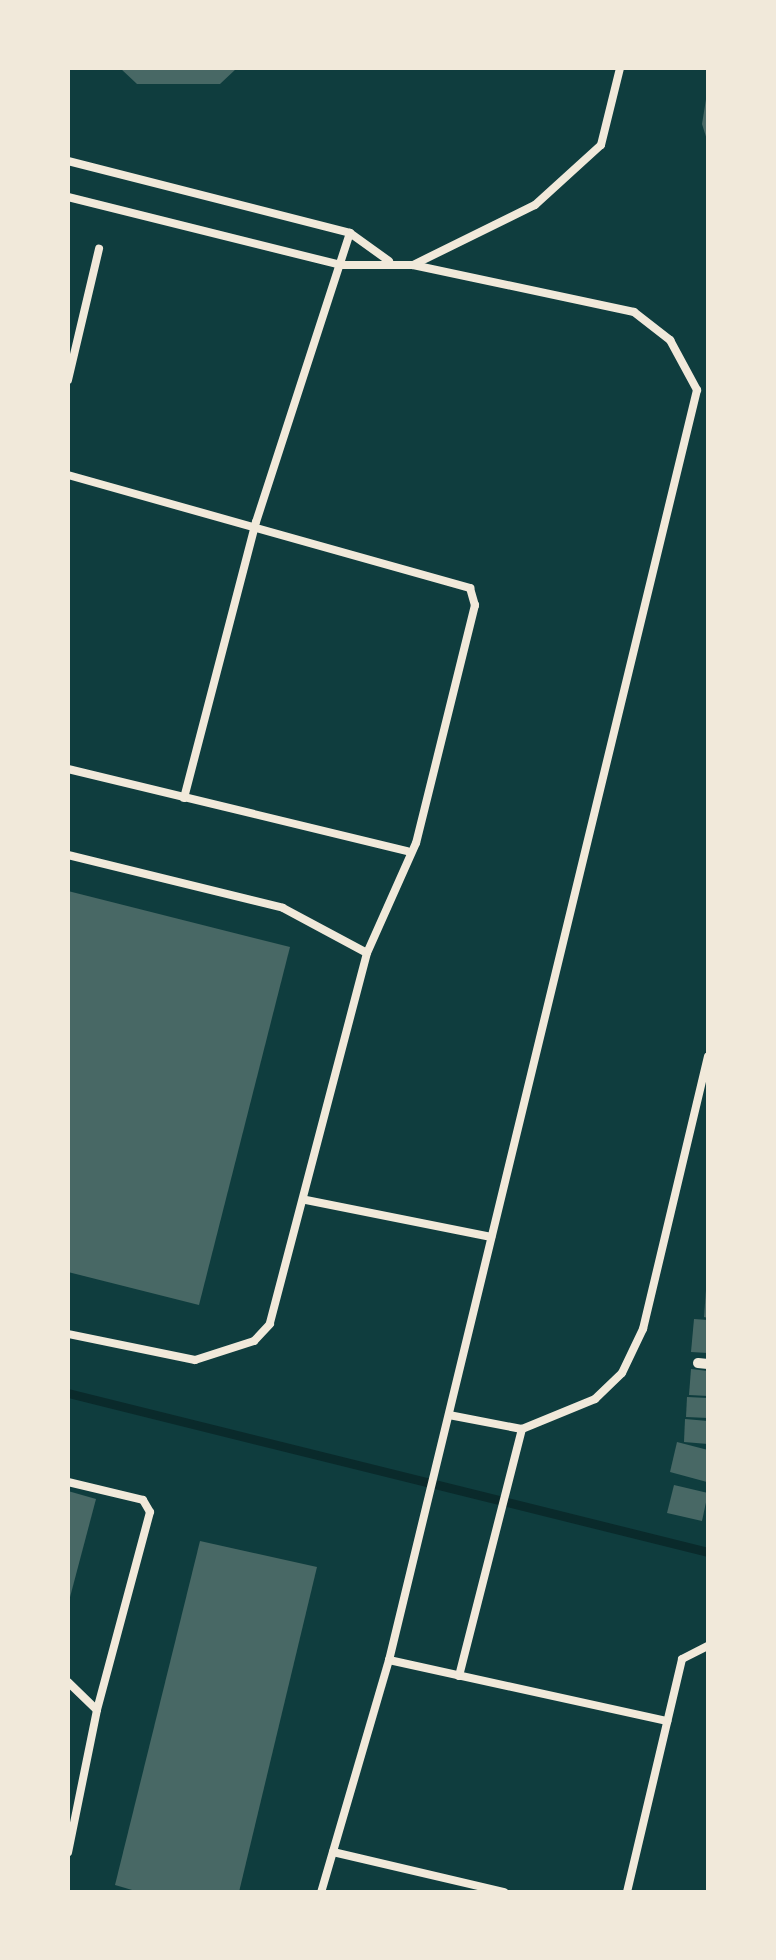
<!DOCTYPE html>
<html>
<head>
<meta charset="utf-8">
<style>
	body { margin:0 }
	#map { position:relative; width:776px; height:1960px; overflow:hidden; background:#0f3d3e; font-family:"DejaVu Sans",sans-serif }
	div>[style] { position:absolute }
	.stream>* { height:9px; margin:-4.5px; padding:0 4.5px; transform-origin:4.5px; border-radius:4.5px; background:#0a2a2b }
	.building>* { inset:0; background:#486865 }
	.service>* { height:8px; margin:-4px; padding:0 4px; transform-origin:4px; border-radius:4px; background:#f1e9da }
	.minor>* { height:10px; margin:-5px; padding:0 5px; transform-origin:5px; border-radius:5px; background:#f1e9da }
	span { translate:-50% -50%; white-space:nowrap; text-align:center; line-height:1.15; -webkit-text-stroke:9px #f1e9da; paint-order:stroke }
	.frame { position:absolute; inset:0; border:70px solid #f1e9da; pointer-events:none }
</style>
</head>
<body>
<div id="map">
	<div class="stream">
		<div style="left:68px;top:1393px;width:659px;rotate:13.95deg"></div>
	</div>
	<div class="building">
		<div style="clip-path:polygon(120px 68px,237px 68px,220px 84px,137px 84px)"></div>
		<div style="clip-path:polygon(708px 87px,708px 143px,702px 124px)"></div>
		<div style="clip-path:polygon(68px 891px,290px 947px,199px 1305px,68px 1272px)"></div>
		<div style="clip-path:polygon(706px 1290px,708px 1291px,708px 1318px,704px 1317px)"></div>
		<div style="clip-path:polygon(694px 1319px,708px 1320px,708px 1353px,691px 1352px)"></div>
		<div style="clip-path:polygon(691px 1369px,708px 1371px,708px 1396px,689px 1395px)"></div>
		<div style="clip-path:polygon(687px 1397px,708px 1398px,708px 1418px,686px 1417px)"></div>
		<div style="clip-path:polygon(685px 1419px,708px 1421px,708px 1444px,684px 1442px)"></div>
		<div style="clip-path:polygon(677px 1442px,708px 1450px,707px 1482px,670px 1472px)"></div>
		<div style="clip-path:polygon(674px 1485px,708px 1493px,702px 1521px,667px 1513px)"></div>
		<div style="clip-path:polygon(68px 1491px,96px 1499px,69px 1601px,68px 1601px)"></div>
		<div style="clip-path:polygon(200px 1541px,317px 1567px,239px 1892px,139px 1892px,115px 1885px)"></div>
	</div>
	<div class="service">
		<div style="left:68px;top:161px;width:291px;rotate:14.3deg"></div>
		<div style="left:350px;top:233px;width:48px;rotate:35.7deg"></div>
		<div style="left:68px;top:197px;width:281px;rotate:14deg"></div>
		<div style="left:341px;top:265px;width:72px"></div>
		<div style="left:413px;top:265px;width:226px;rotate:12deg"></div>
		<div style="left:634px;top:312px;width:46px;rotate:37.9deg"></div>
		<div style="left:670px;top:340px;width:57px;rotate:61.6deg"></div>
		<div style="left:697px;top:390px;width:1307px;rotate:103.63deg"></div>
		<div style="left:389px;top:1660px;width:242px;rotate:106.3deg"></div>
		<div style="left:413px;top:265px;width:136px;rotate:-26.2deg"></div>
		<div style="left:535px;top:205px;width:89px;rotate:-42.3deg"></div>
		<div style="left:601px;top:145px;width:79px;rotate:-76.1deg"></div>
		<div style="left:68px;top:380px;width:135px;rotate:-76.7deg"></div>
		<div style="left:68px;top:475px;width:418px;rotate:15.7deg"></div>
		<div style="left:470px;top:588px;width:18px;rotate:74deg"></div>
		<div style="left:475px;top:605px;width:245px;rotate:103.9deg"></div>
		<div style="left:416px;top:843px;width:120px;rotate:114deg"></div>
		<div style="left:68px;top:769px;width:349px;rotate:13.6deg"></div>
		<div style="left:184px;top:798px;width:285px;rotate:-75.4deg"></div>
		<div style="left:256px;top:522px;width:304px;rotate:-72deg"></div>
		<div style="left:68px;top:855px;width:221px;rotate:13.8deg"></div>
		<div style="left:283px;top:908px;width:95px;rotate:28.2deg"></div>
		<div style="left:367px;top:953px;width:383px;rotate:104.7deg"></div>
		<div style="left:270px;top:1324px;width:23px;rotate:133deg"></div>
		<div style="left:254px;top:1341px;width:62px;rotate:162.1deg"></div>
		<div style="left:195px;top:1360px;width:130px;rotate:-168.4deg"></div>
		<div style="left:306px;top:1200px;width:189px;rotate:11.3deg"></div>
		<div style="left:449px;top:1415px;width:74px;rotate:10.9deg"></div>
		<div style="left:522px;top:1429px;width:79px;rotate:-22.3deg"></div>
		<div style="left:595px;top:1399px;width:37px;rotate:-44deg"></div>
		<div style="left:622px;top:1373px;width:49px;rotate:-64.5deg"></div>
		<div style="left:643px;top:1329px;width:280px;rotate:-76.6deg"></div>
		<div style="left:68px;top:1482px;width:77px;rotate:13.5deg"></div>
		<div style="left:143px;top:1500px;width:14px;rotate:60deg"></div>
		<div style="left:150px;top:1512px;width:205px;rotate:105deg"></div>
		<div style="left:389px;top:1660px;width:285px;rotate:12.4deg"></div>
		<div style="left:459px;top:1676px;width:255px;rotate:-75.7deg"></div>
		<div style="left:68px;top:1682px;width:40px;rotate:44deg"></div>
		<div style="left:97px;top:1710px;width:145px;rotate:101.5deg"></div>
		<div style="left:333px;top:1852px;width:176px;rotate:13.2deg"></div>
		<div style="left:627px;top:1892px;width:239px;rotate:-76.7deg"></div>
		<div style="left:682px;top:1659px;width:29px;rotate:-27deg"></div>
	</div>
	<div class="minor">
		<div style="left:698px;top:1363px;width:10px;rotate:6deg"></div>
	</div>
	<div class="frame"></div>
</div>
</body>
</html>
